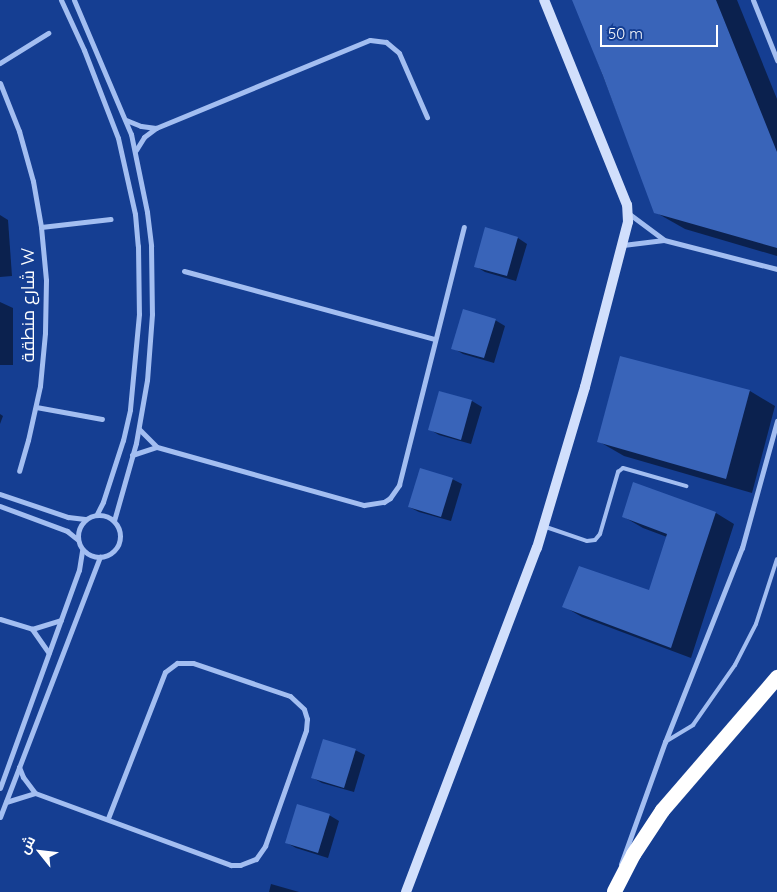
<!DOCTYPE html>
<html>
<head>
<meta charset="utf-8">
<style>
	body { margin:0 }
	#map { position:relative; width:777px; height:892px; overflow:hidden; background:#153e92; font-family:Quicksand,Cairo,sans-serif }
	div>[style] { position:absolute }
	.shadow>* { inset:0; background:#0007 }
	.building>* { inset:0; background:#3964b9 }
	.lane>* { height:4px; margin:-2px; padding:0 2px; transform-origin:2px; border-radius:2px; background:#a3bef1 }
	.street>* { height:5px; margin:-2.5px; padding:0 2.5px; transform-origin:2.5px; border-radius:2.5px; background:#a3bef1 }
	.street>.ring { margin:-2.5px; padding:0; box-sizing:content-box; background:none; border:5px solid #a3bef1; border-radius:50% }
	.secondary>* { height:10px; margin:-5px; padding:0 5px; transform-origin:5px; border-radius:5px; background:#d1dffc }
	.highway>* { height:15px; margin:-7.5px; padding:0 7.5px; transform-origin:7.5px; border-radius:7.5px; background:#fff }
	span { translate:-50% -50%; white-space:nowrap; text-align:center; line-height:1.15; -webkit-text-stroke:4px #153e92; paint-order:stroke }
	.street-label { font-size:18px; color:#fff }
	.north { position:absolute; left:15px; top:827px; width:50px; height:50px; -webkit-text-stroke:4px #153e92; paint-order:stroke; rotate:299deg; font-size:14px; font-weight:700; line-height:20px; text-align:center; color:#fff }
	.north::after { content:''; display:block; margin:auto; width:18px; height:22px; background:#fff; clip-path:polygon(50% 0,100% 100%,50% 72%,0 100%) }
	.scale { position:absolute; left:600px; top:25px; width:118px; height:22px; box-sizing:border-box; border:2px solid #fff; border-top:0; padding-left:6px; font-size:15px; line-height:18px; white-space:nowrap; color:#fff; -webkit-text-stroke:4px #153e92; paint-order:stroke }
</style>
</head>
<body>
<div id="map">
	<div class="shadow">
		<div style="clip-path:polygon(574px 0,737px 0,777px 99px,777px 256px,685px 229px,655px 212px)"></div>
		<div style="clip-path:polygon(0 215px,8px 220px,12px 276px,0 277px)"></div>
		<div style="clip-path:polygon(518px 238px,527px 244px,516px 281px,485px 272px,475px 266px)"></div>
		<div style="clip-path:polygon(0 302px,13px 308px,13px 365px,0 365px)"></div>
		<div style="clip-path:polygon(495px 320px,505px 326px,494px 363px,463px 354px,453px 348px)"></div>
		<div style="clip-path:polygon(750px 391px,775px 406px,752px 493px,624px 456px,598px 441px)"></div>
		<div style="clip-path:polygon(440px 392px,472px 401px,482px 407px,471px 444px,439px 435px,429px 429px)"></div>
		<div style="clip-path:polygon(0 414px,3px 416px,0 424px)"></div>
		<div style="clip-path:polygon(452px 479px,462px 484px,451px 521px,419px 512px,409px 507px)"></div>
		<div style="clip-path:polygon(716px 513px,734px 524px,691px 658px,582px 617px,563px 606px,650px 592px,667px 537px,643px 528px,624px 517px)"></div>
		<div style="clip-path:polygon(355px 750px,365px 755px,354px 792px,322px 783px,313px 778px)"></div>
		<div style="clip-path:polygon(329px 815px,339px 821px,328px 858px,296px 848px,287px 843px)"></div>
		<div style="clip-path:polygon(271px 884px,299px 892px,269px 892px)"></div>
	</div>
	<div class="building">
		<div style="clip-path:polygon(572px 0,716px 0,777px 152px,777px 248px,654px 213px,603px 76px)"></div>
		<div style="clip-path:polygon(485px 227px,518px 237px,507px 276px,474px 267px)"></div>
		<div style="clip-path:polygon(463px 309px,496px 319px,484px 358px,451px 349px)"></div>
		<div style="clip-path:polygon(620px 356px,750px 390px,726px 479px,597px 442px)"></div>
		<div style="clip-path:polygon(439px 391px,472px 400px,461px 440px,428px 430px)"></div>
		<div style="clip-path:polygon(420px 468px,453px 478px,441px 517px,408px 507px)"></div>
		<div style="clip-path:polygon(633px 482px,716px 512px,671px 648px,562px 607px,579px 566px,649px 590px,667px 534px,622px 517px)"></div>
		<div style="clip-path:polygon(323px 739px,356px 749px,344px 788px,311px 778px)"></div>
		<div style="clip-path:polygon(297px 804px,330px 814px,318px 853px,285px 843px)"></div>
	</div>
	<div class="lane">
		<div style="left:543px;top:526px;width:46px;rotate:18.8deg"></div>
		<div style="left:587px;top:541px;width:8px;rotate:-7deg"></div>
		<div style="left:595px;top:540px;width:8px;rotate:-50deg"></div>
		<div style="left:600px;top:534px;width:65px;rotate:-73.8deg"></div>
		<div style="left:618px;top:472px;width:6px;rotate:-39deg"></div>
		<div style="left:623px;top:468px;width:66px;rotate:15.9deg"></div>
		<div style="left:665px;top:742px;width:33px;rotate:-31deg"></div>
		<div style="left:693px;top:725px;width:73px;rotate:-55deg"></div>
		<div style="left:735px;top:665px;width:46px;rotate:-62.9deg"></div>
		<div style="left:756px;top:624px;width:68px;rotate:-72.1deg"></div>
	</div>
	<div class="street">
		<div style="left:61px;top:0;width:55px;rotate:65.3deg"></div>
		<div style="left:84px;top:50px;width:94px;rotate:68.9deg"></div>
		<div style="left:118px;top:138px;width:78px;rotate:77.4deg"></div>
		<div style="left:135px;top:214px;width:32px;rotate:85deg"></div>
		<div style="left:138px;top:246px;width:68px;rotate:89.2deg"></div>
		<div style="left:139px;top:314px;width:96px;rotate:95.4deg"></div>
		<div style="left:130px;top:410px;width:31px;rotate:103deg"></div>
		<div style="left:123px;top:440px;width:65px;rotate:107.9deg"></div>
		<div style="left:103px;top:502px;width:13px;rotate:117deg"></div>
		<div style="left:74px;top:0;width:146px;rotate:67deg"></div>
		<div style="left:131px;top:134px;width:80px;rotate:78.4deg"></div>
		<div style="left:147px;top:212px;width:34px;rotate:83deg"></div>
		<div style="left:151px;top:246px;width:68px;rotate:89.2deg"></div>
		<div style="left:152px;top:314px;width:66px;rotate:94.3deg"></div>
		<div style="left:147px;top:380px;width:64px;rotate:99.9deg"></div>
		<div style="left:136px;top:443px;width:81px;rotate:105.8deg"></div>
		<div style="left:753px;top:0;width:65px;rotate:68.2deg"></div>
		<div style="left:0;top:63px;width:57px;rotate:-32deg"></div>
		<div style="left:0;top:83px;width:52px;rotate:68.4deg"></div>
		<div style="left:19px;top:131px;width:52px;rotate:74.4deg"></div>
		<div style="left:33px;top:181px;width:47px;rotate:80.1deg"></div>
		<div style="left:41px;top:227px;width:53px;rotate:84.6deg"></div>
		<div style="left:46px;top:280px;width:53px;rotate:91.1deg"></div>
		<div style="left:45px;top:333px;width:53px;rotate:95.4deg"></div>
		<div style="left:40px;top:386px;width:55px;rotate:102.5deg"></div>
		<div style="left:28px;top:440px;width:32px;rotate:106deg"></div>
		<div style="left:126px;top:120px;width:16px;rotate:22deg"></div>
		<div style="left:141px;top:126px;width:15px;rotate:8deg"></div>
		<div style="left:136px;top:150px;width:15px;rotate:-58deg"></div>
		<div style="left:144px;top:137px;width:15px;rotate:-37deg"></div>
		<div style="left:156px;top:128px;width:231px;rotate:-22.4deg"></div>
		<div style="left:370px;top:40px;width:16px;rotate:7deg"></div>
		<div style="left:386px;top:42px;width:17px;rotate:40deg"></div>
		<div style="left:399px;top:53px;width:70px;rotate:66.4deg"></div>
		<div style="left:628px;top:213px;width:44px;rotate:36.6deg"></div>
		<div style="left:41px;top:227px;width:70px;rotate:-6.5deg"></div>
		<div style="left:623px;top:245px;width:41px;rotate:-7deg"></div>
		<div style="left:664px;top:240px;width:117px;rotate:14.4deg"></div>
		<div style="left:184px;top:271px;width:260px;rotate:15.2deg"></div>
		<div style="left:36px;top:407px;width:67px;rotate:10.3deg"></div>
		<div style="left:139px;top:429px;width:25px;rotate:45deg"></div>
		<div style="left:157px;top:447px;width:215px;rotate:15.7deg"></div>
		<div style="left:364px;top:505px;width:20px;rotate:-9deg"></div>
		<div style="left:384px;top:502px;width:7px;rotate:-34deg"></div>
		<div style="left:390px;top:498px;width:16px;rotate:-55deg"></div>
		<div style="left:399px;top:485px;width:266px;rotate:-75.9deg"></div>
		<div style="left:132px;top:455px;width:26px;rotate:-18deg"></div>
		<div style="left:0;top:494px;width:72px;rotate:18.7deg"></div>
		<div style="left:68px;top:517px;width:17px;rotate:7deg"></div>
		<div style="left:0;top:506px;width:72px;rotate:20.5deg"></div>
		<div style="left:67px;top:531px;width:13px;rotate:39deg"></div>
		<div class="ring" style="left:78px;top:515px;width:37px;height:37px"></div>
		<div style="left:0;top:619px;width:34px;rotate:17deg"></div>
		<div style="left:32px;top:629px;width:29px;rotate:55deg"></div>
		<div style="left:32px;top:629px;width:30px;rotate:-17deg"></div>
		<div style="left:19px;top:767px;width:11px;rotate:68deg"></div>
		<div style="left:23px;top:777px;width:20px;rotate:53deg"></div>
		<div style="left:35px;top:793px;width:209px;rotate:20.2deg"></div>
		<div style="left:231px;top:865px;width:9px"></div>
		<div style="left:240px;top:865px;width:17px;rotate:-21deg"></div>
		<div style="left:256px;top:859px;width:16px;rotate:-55deg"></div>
		<div style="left:265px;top:846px;width:123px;rotate:-70.5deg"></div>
		<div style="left:306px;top:730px;width:11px;rotate:-85deg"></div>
		<div style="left:307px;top:719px;width:10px;rotate:-107deg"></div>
		<div style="left:304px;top:709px;width:19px;rotate:-137deg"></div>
		<div style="left:290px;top:696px;width:102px;rotate:-161.2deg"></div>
		<div style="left:193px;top:663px;width:16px;rotate:180deg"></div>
		<div style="left:177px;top:663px;width:15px;rotate:143deg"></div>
		<div style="left:165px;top:672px;width:157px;rotate:111.3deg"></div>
		<div style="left:0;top:788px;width:232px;rotate:-70.1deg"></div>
		<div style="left:79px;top:570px;width:20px;rotate:-81deg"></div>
		<div style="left:6px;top:802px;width:30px;rotate:-17deg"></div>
		<div style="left:0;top:817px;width:279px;rotate:-69deg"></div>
		<div style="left:621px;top:864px;width:130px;rotate:-70.2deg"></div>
		<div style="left:665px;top:742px;width:209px;rotate:-68.4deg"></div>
		<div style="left:742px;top:548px;width:132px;rotate:-74.6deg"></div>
	</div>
	<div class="secondary">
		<div style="left:406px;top:892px;width:368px;rotate:-69.2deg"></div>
		<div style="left:537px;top:548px;width:168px;rotate:-73.4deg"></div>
		<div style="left:585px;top:387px;width:171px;rotate:-75.4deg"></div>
		<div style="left:628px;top:222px;width:17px;rotate:-93deg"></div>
		<div style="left:627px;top:205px;width:221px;rotate:-112deg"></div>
	</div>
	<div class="highway">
		<div style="left:614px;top:891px;width:42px;rotate:-62.8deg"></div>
		<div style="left:633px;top:854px;width:53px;rotate:-56.6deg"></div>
		<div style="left:662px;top:810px;width:176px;rotate:-49.2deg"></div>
	</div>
	<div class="street-label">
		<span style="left:28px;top:305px;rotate:-90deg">شارع منطقة W</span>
	</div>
	<div class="north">ش</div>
	<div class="scale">50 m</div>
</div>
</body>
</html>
